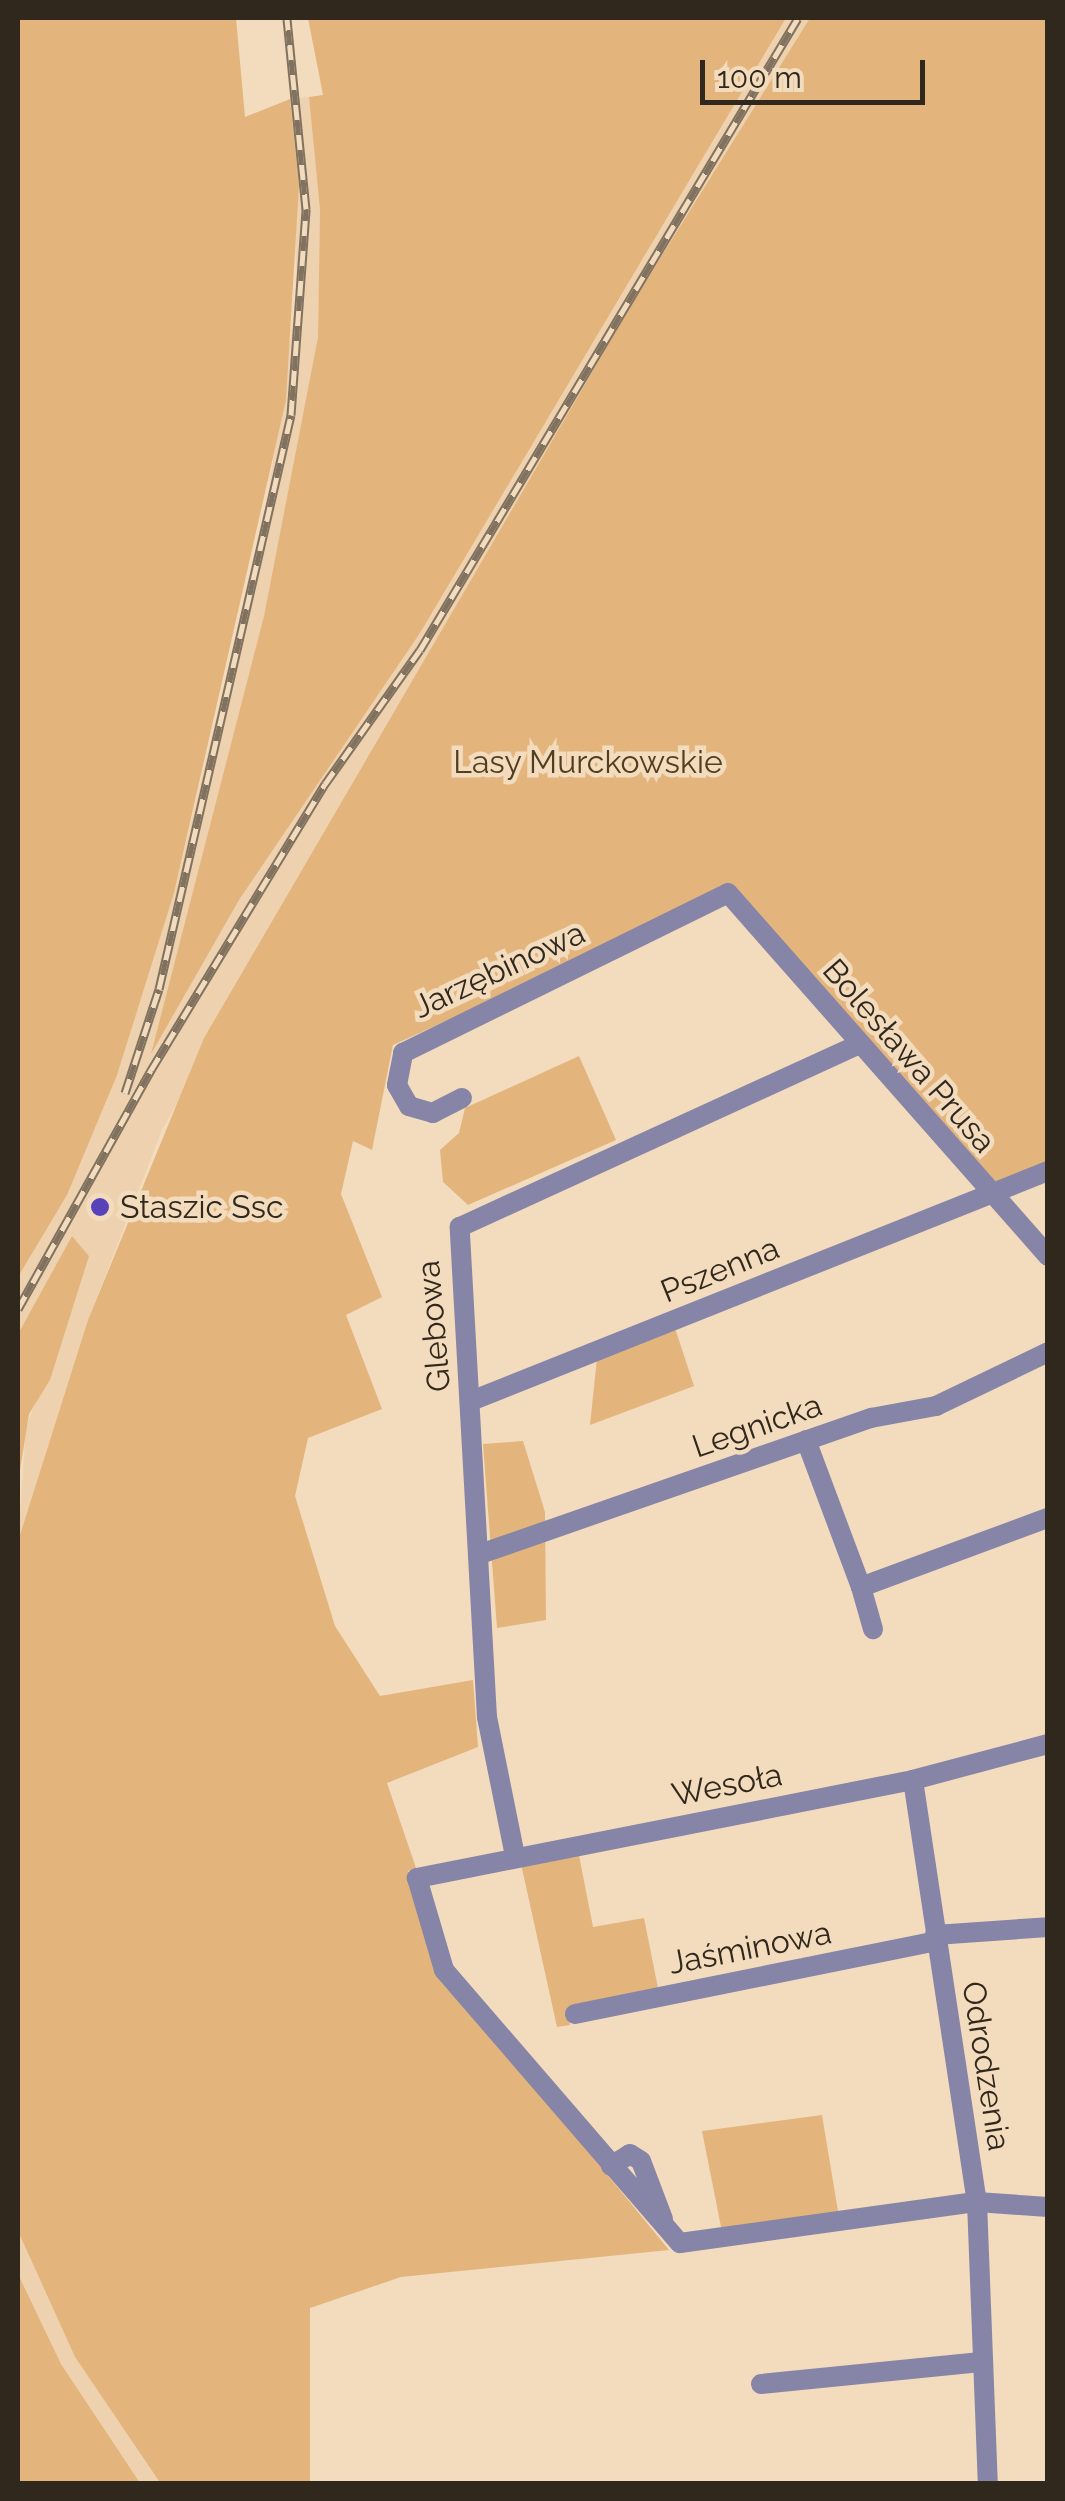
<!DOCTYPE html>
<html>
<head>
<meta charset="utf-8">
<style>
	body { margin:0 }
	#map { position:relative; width:1065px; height:2501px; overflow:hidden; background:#f3dbbe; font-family:Raleway,sans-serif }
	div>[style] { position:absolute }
	.built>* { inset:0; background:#eed1ae }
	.green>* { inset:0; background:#e3b57c }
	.minor>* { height:20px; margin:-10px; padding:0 10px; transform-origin:10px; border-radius:10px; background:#8685a7 }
	.rail>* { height:9px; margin-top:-4.5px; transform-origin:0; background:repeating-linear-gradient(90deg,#f3dbbe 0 15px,#81725f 0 30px); box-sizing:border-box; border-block:2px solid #81725f }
	.dots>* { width:28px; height:28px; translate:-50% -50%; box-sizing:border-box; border:5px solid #f3dbbe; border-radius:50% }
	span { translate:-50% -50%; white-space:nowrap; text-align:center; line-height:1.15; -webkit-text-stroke:9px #f3dbbe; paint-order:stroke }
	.park-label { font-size:32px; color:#543d1e }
	.street-label { font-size:32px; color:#31281d }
	.poi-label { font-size:32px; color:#31281d }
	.left { translate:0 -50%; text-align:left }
	.frame { position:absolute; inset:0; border:20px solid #31281d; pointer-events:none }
	.scale { position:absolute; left:700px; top:60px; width:225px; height:45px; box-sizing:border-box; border:5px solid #31281d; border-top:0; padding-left:12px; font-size:30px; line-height:35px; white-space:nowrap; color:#31281d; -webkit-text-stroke:8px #f3dbbe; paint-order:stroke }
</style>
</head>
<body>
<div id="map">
	<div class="built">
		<div style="clip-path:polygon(786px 18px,810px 18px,406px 692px,162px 1130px,88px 1320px,18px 1541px,26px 1428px,89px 1256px,72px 1236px,18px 1334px,18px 1277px,67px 1195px,174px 893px,266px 511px,297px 291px,290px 99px,309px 97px,320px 210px,318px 337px,264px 617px,153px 1048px,239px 900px,420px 633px)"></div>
		<div style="clip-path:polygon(18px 2231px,75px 2357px,161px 2483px,140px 2483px,61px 2364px,18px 2274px)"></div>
	</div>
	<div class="green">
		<div style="clip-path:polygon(18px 18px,236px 18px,245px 117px,290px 99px,299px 185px,286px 400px,174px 893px,117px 1075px,67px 1195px,18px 1277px)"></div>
		<div style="clip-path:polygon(308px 18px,786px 18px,420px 633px,239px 900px,151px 1054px,264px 616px,318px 337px,320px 210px,309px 97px,323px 95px)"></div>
		<div style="clip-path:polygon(810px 18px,1047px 18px,1047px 1166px,1013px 1183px,988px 1183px,728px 893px,393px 1045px,372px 1150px,353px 1141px,341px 1194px,382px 1297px,346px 1315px,382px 1409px,308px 1438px,295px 1496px,335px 1626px,380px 1696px,473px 1680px,478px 1747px,387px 1783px,416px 1868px,408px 1871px,435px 1964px,669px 2250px,401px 2277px,310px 2308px,310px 2483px,161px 2484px,75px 2357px,18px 2231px,18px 1541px,88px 1320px,204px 1038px,633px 302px)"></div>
		<div style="clip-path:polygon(579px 1056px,616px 1140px,468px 1205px,443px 1182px,440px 1150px,459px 1133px,465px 1108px)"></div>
		<div style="clip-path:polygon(72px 1236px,89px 1256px,50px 1380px,29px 1414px,18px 1483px,18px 1334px)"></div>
		<div style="clip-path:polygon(674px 1325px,694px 1386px,590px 1425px,597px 1358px)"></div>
		<div style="clip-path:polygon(523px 1441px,545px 1512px,546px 1620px,497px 1628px,483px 1444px)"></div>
		<div style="clip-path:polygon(578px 1850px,593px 1927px,644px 1918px,658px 1988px,568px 2009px,570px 2025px,557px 2027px,521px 1864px)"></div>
		<div style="clip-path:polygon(822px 2115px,839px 2217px,723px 2237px,702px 2131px)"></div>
		<div style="clip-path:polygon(18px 2274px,61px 2364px,140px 2483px,18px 2483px)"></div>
	</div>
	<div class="minor">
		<div style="left:462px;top:1098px;width:33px;rotate:153deg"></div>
		<div style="left:433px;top:1113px;width:25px;rotate:-164deg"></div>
		<div style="left:409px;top:1106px;width:24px;rotate:-120deg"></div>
		<div style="left:397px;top:1085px;width:33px;rotate:-79deg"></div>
		<div style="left:403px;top:1053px;width:362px;rotate:-26.2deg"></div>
		<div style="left:728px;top:893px;width:484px;rotate:48.6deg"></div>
		<div style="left:471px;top:1401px;width:621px;rotate:-21.73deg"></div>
		<div style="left:806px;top:1440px;width:157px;rotate:69.5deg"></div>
		<div style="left:861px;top:1587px;width:199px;rotate:-20.3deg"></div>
		<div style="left:483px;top:1553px;width:411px;rotate:-19.2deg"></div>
		<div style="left:871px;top:1418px;width:66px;rotate:-10.5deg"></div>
		<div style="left:936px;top:1406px;width:124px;rotate:-25.7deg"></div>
		<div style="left:861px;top:1587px;width:44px;rotate:74.1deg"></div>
		<div style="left:1048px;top:1744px;width:140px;rotate:165.1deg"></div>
		<div style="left:913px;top:1780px;width:506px;rotate:168.82deg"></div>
		<div style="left:417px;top:1878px;width:96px;rotate:73.6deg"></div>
		<div style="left:444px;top:1970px;width:361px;rotate:49.2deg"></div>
		<div style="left:680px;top:2243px;width:300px;rotate:-7.9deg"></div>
		<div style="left:977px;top:2202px;width:71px;rotate:4deg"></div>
		<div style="left:913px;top:1780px;width:427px;rotate:81.4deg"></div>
		<div style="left:977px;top:2202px;width:282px;rotate:87.8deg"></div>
		<div style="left:515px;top:1856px;width:142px;rotate:-101.4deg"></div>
		<div style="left:487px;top:1717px;width:491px;rotate:-93.2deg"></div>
		<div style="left:460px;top:1227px;width:439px;rotate:-24.6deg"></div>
		<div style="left:935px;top:1935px;width:113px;rotate:-4deg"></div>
		<div style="left:575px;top:2014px;width:368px;rotate:-11.4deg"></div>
		<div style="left:611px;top:2166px;width:22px;rotate:-32deg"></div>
		<div style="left:630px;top:2154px;width:13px;rotate:32deg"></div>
		<div style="left:641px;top:2161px;width:62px;rotate:69.2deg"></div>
		<div style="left:761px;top:2384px;width:221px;rotate:-5.7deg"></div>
	</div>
	<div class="rail">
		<div style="left:125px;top:1093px;width:109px;rotate:-71.9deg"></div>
		<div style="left:159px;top:989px;width:589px;rotate:-77.05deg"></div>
		<div style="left:291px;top:415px;width:207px;rotate:-85.8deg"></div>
		<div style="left:306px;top:209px;width:192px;rotate:-95.7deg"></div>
		<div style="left:18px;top:1309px;width:274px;rotate:-60.9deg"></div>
		<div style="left:151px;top:1070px;width:335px;rotate:-58.7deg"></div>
		<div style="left:325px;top:784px;width:164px;rotate:-54.7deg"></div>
		<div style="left:420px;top:650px;width:736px;rotate:-59.12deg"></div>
	</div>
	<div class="dots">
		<div style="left:100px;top:1207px;background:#5842ba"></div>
	</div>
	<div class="park-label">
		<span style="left:588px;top:762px">Lasy Murckowskie</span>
	</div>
	<div class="street-label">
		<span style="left:499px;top:970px;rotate:-25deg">Jarzębinowa</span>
		<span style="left:909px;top:1056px;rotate:49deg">Bolesława Prusa</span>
		<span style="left:720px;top:1270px;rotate:-22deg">Pszenna</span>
		<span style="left:434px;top:1326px;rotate:-95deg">Glebowa</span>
		<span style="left:757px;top:1426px;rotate:-19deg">Legnicka</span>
		<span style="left:727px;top:1785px;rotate:-11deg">Wesoła</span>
		<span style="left:750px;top:1948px;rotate:-11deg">Jaśminowa</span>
		<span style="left:986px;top:2066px;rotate:81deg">Odrodzenia</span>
	</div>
	<div class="poi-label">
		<span class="left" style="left:120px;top:1207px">Staszic Ssc</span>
	</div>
	<div class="frame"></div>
	<div class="scale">100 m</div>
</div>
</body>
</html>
